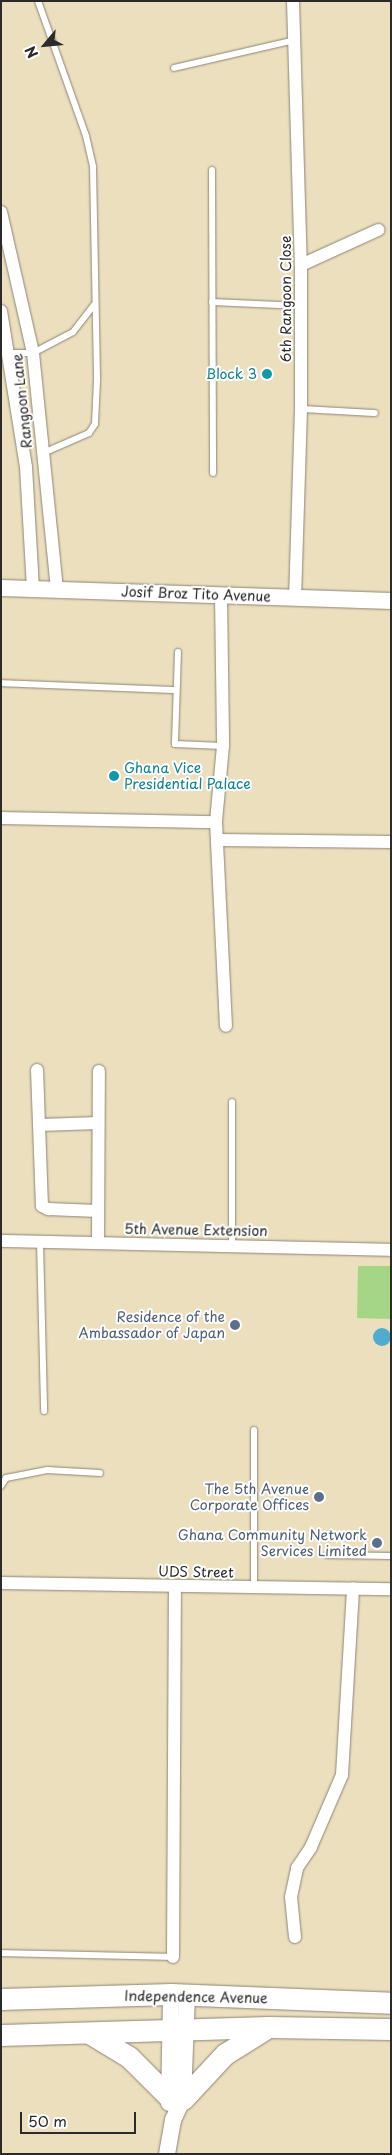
<!DOCTYPE html>
<html>
<head>
<meta charset="utf-8">
<style>
	body { margin:0 }
	#map { position:relative; width:392px; height:2155px; overflow:hidden; background:#ecdfbe; font-family:"Playpen Sans",sans-serif }
	div>[style] { position:absolute }
	.green>* { inset:0; background:#a4d686 }
	.water>* { inset:0; background:#50acce }
	.round { border-radius:50% }
	.roads { filter:drop-shadow(0 0 1px #8c8574) drop-shadow(0 0 1px #8c8574) }
	.service>* { height:6px; margin:-3px; padding:0 3px; transform-origin:3px; border-radius:3px; background:#fff }
	.minor>* { height:12px; margin:-6px; padding:0 6px; transform-origin:6px; border-radius:6px; background:#fff }
	.tertiary>* { height:16px; margin:-8px; padding:0 8px; transform-origin:8px; border-radius:8px; background:#fff }
	.trunk>* { height:21px; margin:-10.5px; padding:0 10.5px; transform-origin:10.5px; border-radius:10.5px; background:#fff }
	.dots>* { width:14px; height:14px; translate:-50% -50%; box-sizing:border-box; border:2px solid #fff; border-radius:50% }
	span { translate:-50% -50%; white-space:nowrap; text-align:center; line-height:1.15; -webkit-text-stroke:4px #fff; paint-order:stroke }
	.street-label { font-size:14px; color:#2b2b2b }
	.culture-label { font-size:14px; color:#0d838f }
	.right { translate:-100% -50%; text-align:right }
	.left { translate:0 -50%; text-align:left }
	.service-label { font-size:14px; color:#4e5e75 }
	.frame { position:absolute; inset:0; border:2px solid #2b2b2b; pointer-events:none }
	.north { position:absolute; left:20px; top:20px; width:50px; height:50px; -webkit-text-stroke:4px #fff; paint-order:stroke; rotate:242deg; font-size:14px; font-weight:700; line-height:20px; text-align:center; color:#2b2b2b }
	.north::after { content:''; display:block; margin:auto; width:18px; height:22px; background:#2b2b2b; clip-path:polygon(50% 0,100% 100%,50% 72%,0 100%) }
	.scale { position:absolute; left:20px; top:2112px; width:116px; height:22px; box-sizing:border-box; border:2px solid #2b2b2b; border-top:0; padding-left:6px; font-size:15px; line-height:18px; white-space:nowrap; color:#2b2b2b; -webkit-text-stroke:4px #fff; paint-order:stroke }
</style>
</head>
<body>
<div id="map">
	<div class="green">
		<div style="clip-path:polygon(358px 1266px,391px 1266px,391px 1319px,357px 1318px)"></div>
	</div>
	<div class="water">
		<div class="round" style="left:373px;top:1328px;width:18px;height:18px"></div>
	</div>
	<div class="roads">
		<div class="service">
			<div style="left:38px;top:1px;width:143px;rotate:70.4deg"></div>
			<div style="left:86px;top:136px;width:32px;rotate:77deg"></div>
			<div style="left:93px;top:167px;width:213px;rotate:88.9deg"></div>
			<div style="left:97px;top:380px;width:44px;rotate:92.6deg"></div>
			<div style="left:95px;top:424px;width:11px;rotate:124deg"></div>
			<div style="left:89px;top:433px;width:50px;rotate:156.5deg"></div>
			<div style="left:174px;top:68px;width:124px;rotate:-13deg"></div>
			<div style="left:212px;top:170px;width:303px;rotate:89.8deg"></div>
			<div style="left:212px;top:302px;width:89px;rotate:2.6deg"></div>
			<div style="left:1px;top:353px;width:32px"></div>
			<div style="left:33px;top:353px;width:45px;rotate:-27.7deg"></div>
			<div style="left:73px;top:332px;width:34px;rotate:-52deg"></div>
			<div style="left:301px;top:409px;width:74px;rotate:3.1deg"></div>
			<div style="left:178px;top:652px;width:92px;rotate:91.9deg"></div>
			<div style="left:175px;top:744px;width:48px;rotate:2.4deg"></div>
			<div style="left:1px;top:683px;width:175px;rotate:2.3deg"></div>
			<div style="left:232px;top:1102px;width:144px;rotate:90deg"></div>
			<div style="left:40px;top:1242px;width:169px;rotate:88.6deg"></div>
			<div style="left:254px;top:1430px;width:158px;rotate:90deg"></div>
			<div style="left:1px;top:1486px;width:9px;rotate:-58deg"></div>
			<div style="left:6px;top:1478px;width:42px;rotate:-11deg"></div>
			<div style="left:47px;top:1470px;width:53px;rotate:3.2deg"></div>
			<div style="left:327px;top:1555px;width:64px;rotate:0.9deg"></div>
			<div style="left:1px;top:1953px;width:172px;rotate:1.3deg"></div>
		</div>
		<div class="minor">
			<div style="left:293px;top:1px;width:264px;rotate:88.3deg"></div>
			<div style="left:301px;top:265px;width:144px;rotate:90deg"></div>
			<div style="left:301px;top:409px;width:188px;rotate:91.8deg"></div>
			<div style="left:1px;top:212px;width:145px;rotate:77.2deg"></div>
			<div style="left:33px;top:353px;width:237px;rotate:84.2deg"></div>
			<div style="left:301px;top:265px;width:85px;rotate:-24.4deg"></div>
			<div style="left:1px;top:311px;width:158px;rotate:80.9deg"></div>
			<div style="left:26px;top:467px;width:121px;rotate:86.7deg"></div>
			<div style="left:221px;top:595px;width:151px;rotate:89.2deg"></div>
			<div style="left:223px;top:746px;width:76px;rotate:95.3deg"></div>
			<div style="left:216px;top:822px;width:204px;rotate:87.2deg"></div>
			<div style="left:1px;top:818px;width:215px;rotate:1.1deg"></div>
			<div style="left:218px;top:840px;width:173px;rotate:0.7deg"></div>
			<div style="left:37px;top:1070px;width:136px;rotate:87.9deg"></div>
			<div style="left:42px;top:1206px;width:7px;rotate:27deg"></div>
			<div style="left:48px;top:1209px;width:50px;rotate:2.3deg"></div>
			<div style="left:40px;top:1125px;width:58px;rotate:-2deg"></div>
			<div style="left:1px;top:1241px;width:390px;rotate:1.3deg"></div>
			<div style="left:98px;top:1243px;width:172px;rotate:-89.7deg"></div>
			<div style="left:1px;top:1583px;width:390px;rotate:0.9deg"></div>
			<div style="left:295px;top:1937px;width:40px;rotate:-95.7deg"></div>
			<div style="left:291px;top:1897px;width:30px;rotate:-78deg"></div>
			<div style="left:297px;top:1868px;width:25px;rotate:-56deg"></div>
			<div style="left:311px;top:1847px;width:78px;rotate:-66.7deg"></div>
			<div style="left:342px;top:1775px;width:187px;rotate:-86.6deg"></div>
			<div style="left:173px;top:1957px;width:370px;rotate:-89.7deg"></div>
		</div>
		<div class="tertiary">
			<div style="left:1px;top:588px;width:390px;rotate:1.9deg"></div>
			<div style="left:169px;top:2103px;width:109px;rotate:-88.9deg"></div>
			<div style="left:167px;top:2154px;width:35px;rotate:-80deg"></div>
			<div style="left:173px;top:2120px;width:23px;rotate:-65deg"></div>
			<div style="left:183px;top:2099px;width:105px;rotate:-87.8deg"></div>
		</div>
		<div class="trunk">
			<div style="left:1px;top:1999px;width:170px;rotate:-1.7deg"></div>
			<div style="left:171px;top:1994px;width:220px;rotate:2.3deg"></div>
			<div style="left:91px;top:2034px;width:44px;rotate:31.2deg"></div>
			<div style="left:129px;top:2057px;width:55px;rotate:45deg"></div>
			<div style="left:1px;top:2035px;width:268px;rotate:-1.7deg"></div>
			<div style="left:269px;top:2027px;width:122px;rotate:0.9deg"></div>
			<div style="left:183px;top:2099px;width:62px;rotate:-47deg"></div>
			<div style="left:225px;top:2054px;width:47px;rotate:-32deg"></div>
		</div>
	</div>
	<div class="dots">
		<div style="left:267px;top:374px;background:#0f9aa8"></div>
		<div style="left:114px;top:776px;background:#0f9aa8"></div>
		<div style="left:235px;top:1325px;background:#5c6f8a"></div>
		<div style="left:319px;top:1497px;background:#5c6f8a"></div>
		<div style="left:377px;top:1543px;background:#5c6f8a"></div>
	</div>
	<div class="street-label">
		<span style="left:286px;top:299px;rotate:-90deg">6th Rangoon Close</span>
		<span style="left:22px;top:401px;rotate:-96deg">Rangoon Lane</span>
		<span style="left:196px;top:594px;rotate:2deg">Josif Broz Tito Avenue</span>
		<span style="left:196px;top:1230px;rotate:1deg">5th Avenue Extension</span>
		<span style="left:196px;top:1572px;rotate:1deg">UDS Street</span>
		<span style="left:196px;top:1997px;rotate:1deg">Independence Avenue</span>
	</div>
	<div class="culture-label">
		<span class="right" style="left:257px;top:374px">Block 3</span>
		<span class="left" style="left:124px;top:776px">Ghana Vice<br>Presidential Palace</span>
	</div>
	<div class="service-label">
		<span class="right" style="left:225px;top:1325px">Residence of the<br>Ambassador of Japan</span>
		<span class="right" style="left:309px;top:1497px">The 5th Avenue<br>Corporate Offices</span>
		<span class="right" style="left:367px;top:1543px">Ghana Community Network<br>Services Limited</span>
	</div>
	<div class="frame"></div>
	<div class="north">N</div>
	<div class="scale">50 m</div>
</div>
</body>
</html>
